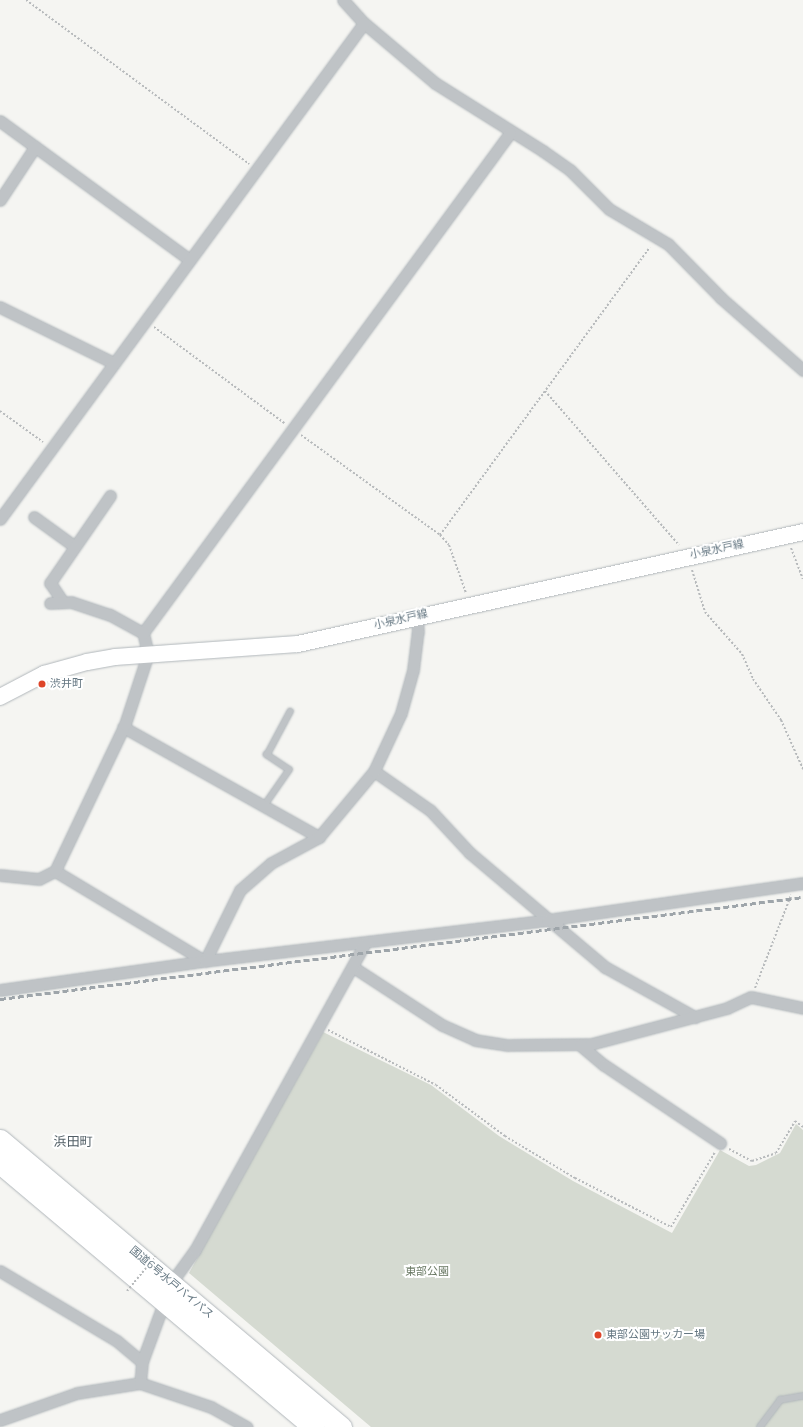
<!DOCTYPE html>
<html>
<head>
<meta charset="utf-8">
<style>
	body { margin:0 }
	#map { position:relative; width:803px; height:1427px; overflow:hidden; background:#f5f5f2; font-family:"Nunito Sans","Noto Sans JP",sans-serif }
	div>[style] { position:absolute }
	.green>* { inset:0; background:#d5dad1 }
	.path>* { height:2px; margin-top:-1px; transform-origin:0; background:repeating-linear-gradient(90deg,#b7babc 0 2px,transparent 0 4px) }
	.roads { filter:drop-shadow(0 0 1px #b1b7bb) drop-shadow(0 0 1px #b1b7bb) }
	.lane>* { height:5.5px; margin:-2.75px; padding:0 2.75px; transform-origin:2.75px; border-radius:2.75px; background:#bfc3c6 }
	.street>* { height:11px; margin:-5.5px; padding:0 5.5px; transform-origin:5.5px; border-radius:5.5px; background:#bfc3c6 }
	.secondary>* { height:16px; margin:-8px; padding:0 8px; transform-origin:8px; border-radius:8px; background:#fff }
	.highway>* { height:21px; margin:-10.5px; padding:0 10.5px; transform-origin:10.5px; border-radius:10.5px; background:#fff }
	.rail>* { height:3px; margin-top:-1.5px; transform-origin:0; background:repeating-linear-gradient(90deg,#9ea5aa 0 6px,transparent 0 9px) }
	.path-bridge>* { height:2px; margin-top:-1px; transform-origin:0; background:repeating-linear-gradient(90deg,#b7babc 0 2px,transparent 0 4px) }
	.dots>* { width:11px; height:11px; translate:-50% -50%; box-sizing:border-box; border:2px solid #fff; border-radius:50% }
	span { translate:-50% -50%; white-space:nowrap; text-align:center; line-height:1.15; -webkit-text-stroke:4px #fff; paint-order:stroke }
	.street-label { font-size:11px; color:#657782 }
	.poi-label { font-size:11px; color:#657782 }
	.left { translate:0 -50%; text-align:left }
	.park-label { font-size:11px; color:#6a7964 }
	.quarter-label { font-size:13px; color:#536067 }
</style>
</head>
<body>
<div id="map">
	<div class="green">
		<div style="clip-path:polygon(323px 1032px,431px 1085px,499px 1136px,573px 1181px,672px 1233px,720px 1150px,749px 1166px,756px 1165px,780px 1153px,796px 1124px,803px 1130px,803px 1427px,371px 1427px,189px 1273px)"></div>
	</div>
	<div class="path">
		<div style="left:26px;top:0;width:277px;rotate:36.3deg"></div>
		<div style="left:154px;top:327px;width:162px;rotate:36.4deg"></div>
		<div style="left:545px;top:391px;width:204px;rotate:49deg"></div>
		<div style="left:0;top:411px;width:53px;rotate:35.8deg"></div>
		<div style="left:301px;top:435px;width:171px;rotate:35.7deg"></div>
		<div style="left:440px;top:535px;width:13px;rotate:48deg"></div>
		<div style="left:449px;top:545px;width:51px;rotate:70.5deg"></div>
		<div style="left:440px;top:535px;width:356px;rotate:-53.9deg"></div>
		<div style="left:791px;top:548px;width:33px;rotate:69deg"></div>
		<div style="left:692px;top:570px;width:44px;rotate:72.8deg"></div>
		<div style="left:705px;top:612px;width:56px;rotate:48.6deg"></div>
		<div style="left:742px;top:654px;width:27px;rotate:66deg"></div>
		<div style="left:753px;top:679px;width:50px;rotate:55.7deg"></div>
		<div style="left:781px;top:720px;width:54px;rotate:65.8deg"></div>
		<div style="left:755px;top:988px;width:100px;rotate:-68.8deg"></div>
		<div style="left:328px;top:1030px;width:121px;rotate:27deg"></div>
		<div style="left:436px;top:1085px;width:86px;rotate:36.5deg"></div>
		<div style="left:505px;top:1136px;width:82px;rotate:31deg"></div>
		<div style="left:575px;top:1178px;width:108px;rotate:27deg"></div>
		<div style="left:671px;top:1227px;width:87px;rotate:-59.6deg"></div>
		<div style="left:729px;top:1149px;width:26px;rotate:28deg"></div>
		<div style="left:752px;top:1161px;width:25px;rotate:-18deg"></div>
		<div style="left:776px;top:1153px;width:37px;rotate:-59deg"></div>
		<div style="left:795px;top:1121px;width:10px;rotate:37deg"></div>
	</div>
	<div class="roads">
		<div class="lane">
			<div style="left:264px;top:806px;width:44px;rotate:-55.2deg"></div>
			<div style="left:289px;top:770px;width:27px;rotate:-146deg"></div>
			<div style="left:267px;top:755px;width:49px;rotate:-61.9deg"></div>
			<div style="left:760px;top:1427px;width:34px;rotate:-53deg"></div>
			<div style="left:780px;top:1400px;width:23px;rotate:-10deg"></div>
		</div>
		<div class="street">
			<div style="left:343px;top:0;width:31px;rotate:48deg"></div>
			<div style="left:364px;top:23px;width:93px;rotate:40.2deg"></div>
			<div style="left:435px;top:83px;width:128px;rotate:32.2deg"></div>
			<div style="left:543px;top:151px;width:33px;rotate:35deg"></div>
			<div style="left:570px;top:170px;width:55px;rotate:45deg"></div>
			<div style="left:609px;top:209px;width:69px;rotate:30.7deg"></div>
			<div style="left:668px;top:244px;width:76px;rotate:45.5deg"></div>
			<div style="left:721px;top:298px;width:109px;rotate:41.3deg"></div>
			<div style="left:0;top:121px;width:235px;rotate:36.2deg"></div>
			<div style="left:0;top:200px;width:64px;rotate:-56.6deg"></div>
			<div style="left:0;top:307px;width:127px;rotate:26.2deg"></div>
			<div style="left:34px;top:517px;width:49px;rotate:35.9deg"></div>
			<div style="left:0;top:519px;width:615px;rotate:-53.73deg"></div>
			<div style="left:63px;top:602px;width:23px;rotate:-124deg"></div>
			<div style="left:50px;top:583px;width:106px;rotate:-55.4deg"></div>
			<div style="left:143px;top:633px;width:620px;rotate:-53.72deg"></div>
			<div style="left:123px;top:727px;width:225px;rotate:29.3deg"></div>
			<div style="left:374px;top:771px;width:68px;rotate:34.9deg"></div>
			<div style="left:430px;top:810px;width:59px;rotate:47.1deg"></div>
			<div style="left:470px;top:853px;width:177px;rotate:40.2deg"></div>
			<div style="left:605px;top:967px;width:103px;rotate:29.1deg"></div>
			<div style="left:55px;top:871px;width:175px;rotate:31deg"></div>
			<div style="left:205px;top:961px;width:79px;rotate:-63.8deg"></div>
			<div style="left:240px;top:890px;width:41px;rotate:-41.1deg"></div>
			<div style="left:271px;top:863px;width:55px;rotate:-28.4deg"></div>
			<div style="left:319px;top:837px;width:86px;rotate:-50.2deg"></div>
			<div style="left:374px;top:771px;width:64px;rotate:-65deg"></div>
			<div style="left:401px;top:713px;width:45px;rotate:-74.4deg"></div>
			<div style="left:413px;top:670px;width:38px;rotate:-83deg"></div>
			<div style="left:418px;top:632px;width:15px;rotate:-94deg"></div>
			<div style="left:0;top:875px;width:39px;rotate:6deg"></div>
			<div style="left:39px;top:879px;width:18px;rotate:-27deg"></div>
			<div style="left:55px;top:871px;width:163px;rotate:-64.5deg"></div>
			<div style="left:125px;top:724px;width:74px;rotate:-71.8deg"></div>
			<div style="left:148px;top:654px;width:22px;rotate:-103deg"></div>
			<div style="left:143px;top:633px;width:38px;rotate:-151deg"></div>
			<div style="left:110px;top:615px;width:41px;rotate:-161.6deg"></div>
			<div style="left:71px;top:602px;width:21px;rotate:177deg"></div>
			<div style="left:353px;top:967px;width:106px;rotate:33.1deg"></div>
			<div style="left:442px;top:1025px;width:36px;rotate:24deg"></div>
			<div style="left:475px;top:1040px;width:33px;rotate:9deg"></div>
			<div style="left:508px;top:1045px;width:83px;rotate:-0.7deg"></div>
			<div style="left:591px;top:1044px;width:141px;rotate:-14.8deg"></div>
			<div style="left:727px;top:1008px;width:26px;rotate:-25deg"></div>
			<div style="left:751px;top:997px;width:53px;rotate:11.9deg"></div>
			<div style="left:0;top:990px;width:207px;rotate:-8.1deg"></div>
			<div style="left:205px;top:961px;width:344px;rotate:-6.8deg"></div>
			<div style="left:547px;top:920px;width:259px;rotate:-8.2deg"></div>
			<div style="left:580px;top:1045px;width:31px;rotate:40deg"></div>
			<div style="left:604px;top:1065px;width:140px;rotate:33.9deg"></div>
			<div style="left:0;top:1271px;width:136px;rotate:30.9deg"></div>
			<div style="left:117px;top:1341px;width:33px;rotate:40deg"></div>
			<div style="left:142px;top:1362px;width:21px;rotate:95deg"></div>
			<div style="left:142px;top:1362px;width:84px;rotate:-69.8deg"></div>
			<div style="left:171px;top:1283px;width:41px;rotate:-54deg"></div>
			<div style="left:195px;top:1250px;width:351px;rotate:-61deg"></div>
			<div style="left:0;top:1420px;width:82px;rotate:-19.3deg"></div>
			<div style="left:77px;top:1393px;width:64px;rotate:-9deg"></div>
			<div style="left:140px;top:1383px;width:75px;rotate:18.7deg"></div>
			<div style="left:211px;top:1407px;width:41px;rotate:29.1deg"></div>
		</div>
		<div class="secondary">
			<div style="left:0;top:697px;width:50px;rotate:-27.6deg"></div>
			<div style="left:44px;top:674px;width:45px;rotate:-15.6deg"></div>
			<div style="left:87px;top:662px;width:28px;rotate:-10deg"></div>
			<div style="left:115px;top:657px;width:183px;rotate:-4.1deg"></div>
			<div style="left:298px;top:644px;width:517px;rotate:-12.5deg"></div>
		</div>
		<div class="highway">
			<div style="left:0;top:1140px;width:446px;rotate:40.1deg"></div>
			<div style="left:0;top:1163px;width:410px;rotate:40.1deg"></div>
		</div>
	</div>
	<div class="rail">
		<div style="left:0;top:999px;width:809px;rotate:-7.24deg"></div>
	</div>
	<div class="path-bridge">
		<div style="left:127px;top:1291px;width:45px;rotate:-50.4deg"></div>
	</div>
	<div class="dots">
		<div style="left:42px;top:684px;background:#de4529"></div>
		<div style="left:598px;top:1335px;background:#de4529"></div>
	</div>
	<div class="street-label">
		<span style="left:717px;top:550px;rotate:-12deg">小泉水戸線</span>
		<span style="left:401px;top:620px;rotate:-13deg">小泉水戸線</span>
		<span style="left:171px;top:1283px;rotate:40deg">国道6号水戸バイパス</span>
	</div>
	<div class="poi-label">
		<span class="left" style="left:50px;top:684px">渋井町</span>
		<span class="left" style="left:606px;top:1335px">東部公園サッカー場</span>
	</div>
	<div class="park-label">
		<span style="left:427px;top:1272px">東部公園</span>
	</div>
	<div class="quarter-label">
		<span style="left:73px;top:1142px">浜田町</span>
	</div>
</div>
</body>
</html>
